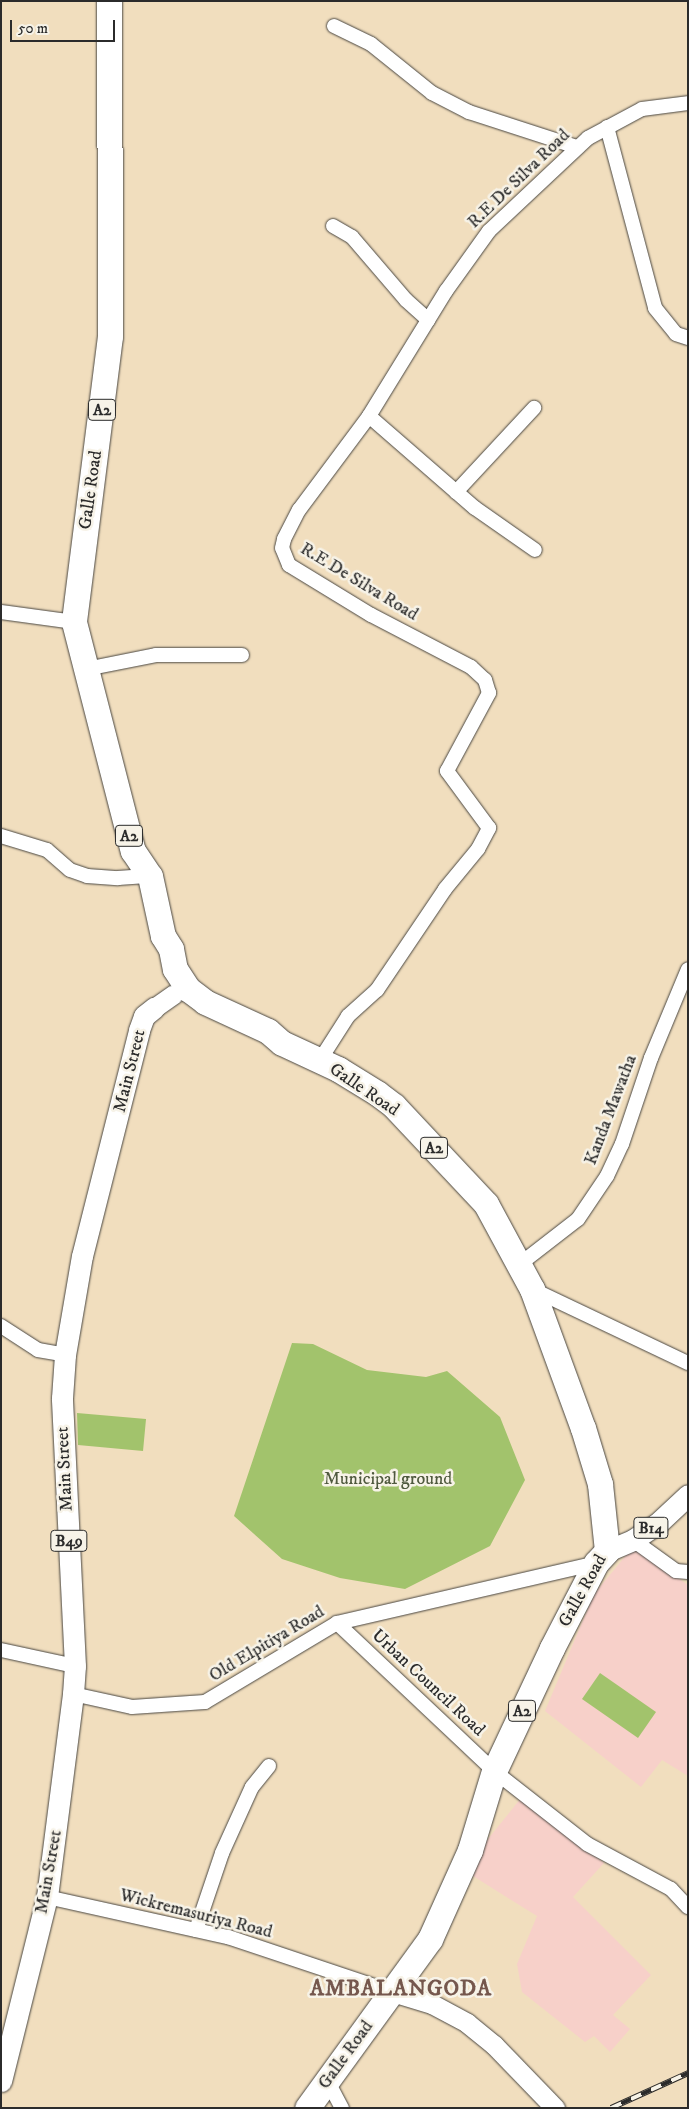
<!DOCTYPE html>
<html>
<head>
<meta charset="utf-8">
<style>
	body { margin:0 }
	#map { position:relative; width:689px; height:2109px; overflow:hidden; background:#f1debe; font-family:"IM FELL DW Pica",serif }
	div>[style] { position:absolute }
	.built>* { inset:0; background:#f7d0c9 }
	.green>* { inset:0; background:#a2c36c }
	.roads { filter:drop-shadow(0 0 1px #494641) drop-shadow(0 0 1px #494641) }
	.street>* { height:14px; margin:-7px; padding:0 7px; transform-origin:7px; border-radius:7px; background:#fff }
	.secondary>* { height:19px; margin:-9.5px; padding:0 9.5px; transform-origin:9.5px; border-radius:9.5px; background:#fff }
	.primary>* { height:21px; margin:-10.5px; padding:0 10.5px; transform-origin:10.5px; border-radius:10.5px; background:#fff }
	.highway>* { height:25px; margin:-12.5px; padding:0 12.5px; transform-origin:12.5px; border-radius:12.5px; background:#fff }
	.rail>* { height:5.5px; margin-top:-2.75px; transform-origin:0; background:repeating-linear-gradient(90deg,#f7f3e8 0 11px,#2b2b2b 0 22px); box-sizing:border-box; border-block:1px solid #2b2b2b }
	span { translate:-50% -50%; white-space:nowrap; text-align:center; line-height:1.15; -webkit-text-stroke:5px #f7f3e8; paint-order:stroke }
	.shield-label span { padding:1px 4px; background:#f7f3e8; border:1px solid; border-radius:4px; -webkit-text-stroke-width:0 }
	.shield-label { font-size:16px; color:#2b2b2b; font-weight:700 }
	.street-label { font-size:18px; color:#2b2b2b }
	.park-label { font-size:18px; color:#4f593e }
	.district-label { font-size:22px; color:#75574d; font-weight:700; letter-spacing:1px }
	.frame { position:absolute; inset:0; border:2px solid #2b2b2b; pointer-events:none }
	.scale { position:absolute; left:10px; top:20px; width:105px; height:22px; box-sizing:border-box; border:2px solid #2b2b2b; border-top:0; padding-left:6px; font-size:15px; line-height:18px; white-space:nowrap; color:#2b2b2b; -webkit-text-stroke:4px #f7f3e8; paint-order:stroke }
</style>
</head>
<body>
<div id="map">
	<div class="built">
		<div style="clip-path:polygon(633px 1547px,688px 1585px,688px 1776px,662px 1760px,641px 1787px,545px 1711px,594px 1594px)"></div>
		<div style="clip-path:polygon(521px 1798px,604px 1863px,573px 1897px,651px 1975px,613px 2015px,630px 2029px,610px 2052px,594px 2036px,585px 2042px,522px 1992px,517px 1964px,537px 1916px,473px 1876px,484px 1844px)"></div>
	</div>
	<div class="green">
		<div style="clip-path:polygon(292px 1343px,313px 1344px,367px 1370px,426px 1377px,447px 1371px,500px 1417px,525px 1480px,490px 1546px,405px 1589px,340px 1578px,282px 1559px,234px 1516px)"></div>
		<div style="clip-path:polygon(77px 1413px,146px 1419px,143px 1451px,78px 1445px)"></div>
		<div style="clip-path:polygon(600px 1673px,656px 1712px,638px 1738px,582px 1699px)"></div>
	</div>
	<div class="roads">
		<div class="street">
			<div style="left:334px;top:26px;width:41px;rotate:25.9deg"></div>
			<div style="left:371px;top:44px;width:78px;rotate:38.8deg"></div>
			<div style="left:432px;top:93px;width:42px;rotate:27.2deg"></div>
			<div style="left:469px;top:112px;width:114px;rotate:18deg"></div>
			<div style="left:607px;top:127px;width:187px;rotate:75.1deg"></div>
			<div style="left:655px;top:308px;width:33px;rotate:51deg"></div>
			<div style="left:676px;top:334px;width:13px;rotate:18deg"></div>
			<div style="left:333px;top:226px;width:22px;rotate:30deg"></div>
			<div style="left:352px;top:237px;width:83px;rotate:49.4deg"></div>
			<div style="left:406px;top:300px;width:30px;rotate:42deg"></div>
			<div style="left:369px;top:416px;width:140px;rotate:41deg"></div>
			<div style="left:475px;top:508px;width:73px;rotate:35deg"></div>
			<div style="left:456px;top:492px;width:115px;rotate:-47.1deg"></div>
			<div style="left:1px;top:612px;width:74px;rotate:7.8deg"></div>
			<div style="left:86px;top:669px;width:71px;rotate:-11.3deg"></div>
			<div style="left:156px;top:655px;width:86px"></div>
			<div style="left:1px;top:836px;width:48px;rotate:16.9deg"></div>
			<div style="left:47px;top:850px;width:30px;rotate:41deg"></div>
			<div style="left:70px;top:870px;width:18px;rotate:19deg"></div>
			<div style="left:87px;top:876px;width:31px;rotate:4deg"></div>
			<div style="left:118px;top:878px;width:32px;rotate:-4deg"></div>
			<div style="left:320px;top:1060px;width:52px;rotate:-57.5deg"></div>
			<div style="left:348px;top:1016px;width:39px;rotate:-42deg"></div>
			<div style="left:377px;top:990px;width:122px;rotate:-56deg"></div>
			<div style="left:445px;top:889px;width:52px;rotate:-50.5deg"></div>
			<div style="left:478px;top:849px;width:24px;rotate:-62deg"></div>
			<div style="left:489px;top:828px;width:71px;rotate:-126.4deg"></div>
			<div style="left:447px;top:771px;width:89px;rotate:-61.7deg"></div>
			<div style="left:489px;top:693px;width:14px;rotate:-107deg"></div>
			<div style="left:485px;top:680px;width:19px;rotate:-137deg"></div>
			<div style="left:471px;top:667px;width:113px;rotate:-152.5deg"></div>
			<div style="left:371px;top:615px;width:96px;rotate:-148.6deg"></div>
			<div style="left:289px;top:565px;width:18px;rotate:-112deg"></div>
			<div style="left:282px;top:548px;width:9px;rotate:-77deg"></div>
			<div style="left:284px;top:539px;width:33px;rotate:-63deg"></div>
			<div style="left:299px;top:510px;width:117px;rotate:-53.3deg"></div>
			<div style="left:369px;top:416px;width:147px;rotate:-58.4deg"></div>
			<div style="left:446px;top:291px;width:74px;rotate:-54.4deg"></div>
			<div style="left:489px;top:231px;width:136px;rotate:-43.2deg"></div>
			<div style="left:588px;top:138px;width:61px;rotate:-28.2deg"></div>
			<div style="left:642px;top:109px;width:46px;rotate:-7.4deg"></div>
			<div style="left:520px;top:1264px;width:73px;rotate:-37.8deg"></div>
			<div style="left:578px;top:1219px;width:52px;rotate:-56deg"></div>
			<div style="left:607px;top:1176px;width:35px;rotate:-65deg"></div>
			<div style="left:622px;top:1144px;width:91px;rotate:-71.4deg"></div>
			<div style="left:651px;top:1058px;width:96px;rotate:-67.4deg"></div>
			<div style="left:532px;top:1289px;width:173px;rotate:25.4deg"></div>
			<div style="left:1px;top:1326px;width:44px;rotate:33deg"></div>
			<div style="left:38px;top:1350px;width:27px;rotate:10deg"></div>
			<div style="left:633px;top:1540px;width:53px;rotate:35.8deg"></div>
			<div style="left:676px;top:1571px;width:12px;rotate:5deg"></div>
			<div style="left:337px;top:1623px;width:216px;rotate:43.3deg"></div>
			<div style="left:494px;top:1771px;width:118px;rotate:38.1deg"></div>
			<div style="left:587px;top:1844px;width:95px;rotate:28.2deg"></div>
			<div style="left:671px;top:1889px;width:25px;rotate:47deg"></div>
			<div style="left:1px;top:1650px;width:76px;rotate:12.2deg"></div>
			<div style="left:73px;top:1694px;width:60px;rotate:12.4deg"></div>
			<div style="left:132px;top:1707px;width:73px;rotate:-3.9deg"></div>
			<div style="left:205px;top:1702px;width:154px;rotate:-30.9deg"></div>
			<div style="left:337px;top:1623px;width:266px;rotate:-13deg"></div>
			<div style="left:47px;top:1897px;width:185px;rotate:12.5deg"></div>
			<div style="left:228px;top:1937px;width:173px;rotate:18.5deg"></div>
			<div style="left:196px;top:1930px;width:81px;rotate:-71.3deg"></div>
			<div style="left:222px;top:1853px;width:72px;rotate:-65.6deg"></div>
			<div style="left:252px;top:1787px;width:27px;rotate:-51deg"></div>
			<div style="left:327px;top:2080px;width:32px;rotate:62deg"></div>
		</div>
		<div class="secondary">
			<div style="left:154px;top:1008px;width:24px;rotate:-35deg"></div>
			<div style="left:392px;top:1992px;width:42px;rotate:16.7deg"></div>
			<div style="left:432px;top:2004px;width:40px;rotate:28deg"></div>
			<div style="left:467px;top:2023px;width:35px;rotate:39deg"></div>
			<div style="left:494px;top:2045px;width:88px;rotate:45.9deg"></div>
		</div>
		<div class="primary">
			<div style="left:607px;top:1551px;width:28px;rotate:-23deg"></div>
			<div style="left:633px;top:1540px;width:29px;rotate:-34deg"></div>
			<div style="left:657px;top:1524px;width:42px;rotate:-43.1deg"></div>
			<div style="left:1px;top:2081px;width:190px;rotate:-76deg"></div>
			<div style="left:47px;top:1897px;width:205px;rotate:-82.7deg"></div>
			<div style="left:73px;top:1694px;width:28px;rotate:-86deg"></div>
			<div style="left:75px;top:1666px;width:268px;rotate:-92.8deg"></div>
			<div style="left:62px;top:1398px;width:43px;rotate:-86deg"></div>
			<div style="left:65px;top:1355px;width:100px;rotate:-80.3deg"></div>
			<div style="left:82px;top:1256px;width:233px;rotate:-75.8deg"></div>
			<div style="left:139px;top:1030px;width:15px;rotate:-70deg"></div>
			<div style="left:144px;top:1016px;width:13px;rotate:-39deg"></div>
		</div>
		<div class="highway">
			<div style="left:109px;top:1px;width:335px;rotate:89.8deg"></div>
			<div style="left:110px;top:336px;width:288px;rotate:97.2deg"></div>
			<div style="left:74px;top:622px;width:236px;rotate:75.6deg"></div>
			<div style="left:133px;top:851px;width:30px;rotate:56deg"></div>
			<div style="left:150px;top:876px;width:61px;rotate:77.8deg"></div>
			<div style="left:163px;top:936px;width:15px;rotate:58deg"></div>
			<div style="left:171px;top:949px;width:20px;rotate:79deg"></div>
			<div style="left:175px;top:969px;width:24px;rotate:57deg"></div>
			<div style="left:188px;top:989px;width:21px;rotate:37deg"></div>
			<div style="left:205px;top:1002px;width:69px;rotate:24.7deg"></div>
			<div style="left:268px;top:1031px;width:18px;rotate:41deg"></div>
			<div style="left:282px;top:1043px;width:62px;rotate:24.9deg"></div>
			<div style="left:338px;top:1069px;width:46px;rotate:31.6deg"></div>
			<div style="left:377px;top:1093px;width:21px;rotate:37deg"></div>
			<div style="left:394px;top:1106px;width:134px;rotate:46.8deg"></div>
			<div style="left:486px;top:1204px;width:97px;rotate:61.6deg"></div>
			<div style="left:532px;top:1289px;width:148px;rotate:69.9deg"></div>
			<div style="left:583px;top:1428px;width:59px;rotate:73.1deg"></div>
			<div style="left:600px;top:1484px;width:67px;rotate:84deg"></div>
			<div style="left:607px;top:1551px;width:16px;rotate:133deg"></div>
			<div style="left:596px;top:1563px;width:96px;rotate:117.4deg"></div>
			<div style="left:552px;top:1648px;width:136px;rotate:115.2deg"></div>
			<div style="left:494px;top:1771px;width:83px;rotate:106.9deg"></div>
			<div style="left:470px;top:1850px;width:98px;rotate:114.2deg"></div>
			<div style="left:430px;top:1939px;width:209px;rotate:126deg"></div>
		</div>
	</div>
	<div class="rail">
		<div style="left:611px;top:2108px;width:85px;rotate:-24.4deg"></div>
	</div>
	<div class="shield-label">
		<span style="left:102px;top:410px">A2</span>
		<span style="left:129px;top:836px">A2</span>
		<span style="left:434px;top:1148px">A2</span>
		<span style="left:651px;top:1528px">B14</span>
		<span style="left:69px;top:1541px">B49</span>
		<span style="left:522px;top:1711px">A2</span>
	</div>
	<div class="street-label">
		<span style="left:519px;top:179px;rotate:-44deg">R.E De Silva Road</span>
		<span style="left:91px;top:490px;rotate:-82deg">Galle Road</span>
		<span style="left:359px;top:582px;rotate:31deg">R.E De Silva Road</span>
		<span style="left:130px;top:1071px;rotate:-76deg">Main Street</span>
		<span style="left:364px;top:1090px;rotate:34deg">Galle Road</span>
		<span style="left:611px;top:1110px;rotate:-69deg">Kanda Mawatha</span>
		<span style="left:65px;top:1469px;rotate:-93deg">Main Street</span>
		<span style="left:583px;top:1591px;rotate:-61deg">Galle Road</span>
		<span style="left:267px;top:1644px;rotate:-31deg">Old Elpitiya Road</span>
		<span style="left:428px;top:1683px;rotate:43deg">Urban Council Road</span>
		<span style="left:49px;top:1872px;rotate:-80deg">Main Street</span>
		<span style="left:196px;top:1914px;rotate:14deg">Wickremasuriya Road</span>
		<span style="left:346px;top:2055px;rotate:-54deg">Galle Road</span>
	</div>
	<div class="park-label">
		<span style="left:388px;top:1479px">Municipal ground</span>
	</div>
	<div class="district-label">
		<span style="left:401px;top:1989px">AMBALANGODA</span>
	</div>
	<div class="frame"></div>
	<div class="scale">50 m</div>
</div>
</body>
</html>
